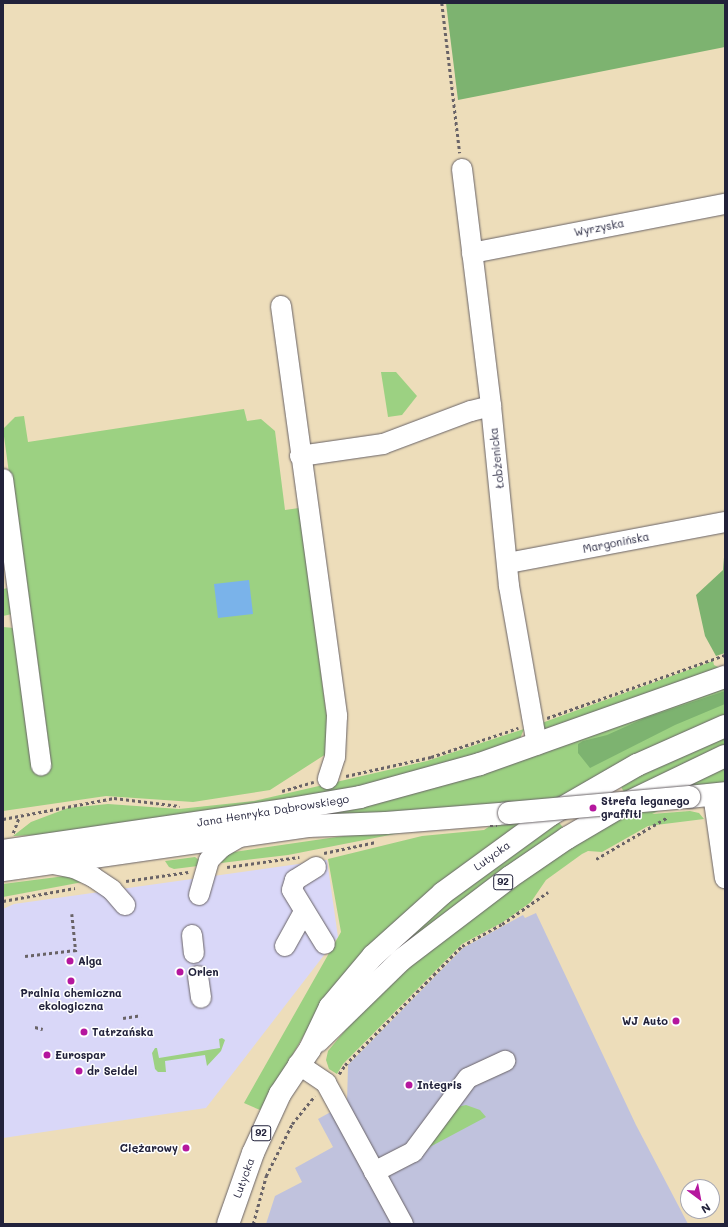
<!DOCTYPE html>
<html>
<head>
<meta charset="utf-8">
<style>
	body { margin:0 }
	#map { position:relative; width:728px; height:1227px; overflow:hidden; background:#edddba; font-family:Mali,sans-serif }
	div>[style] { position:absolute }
	.built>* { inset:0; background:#d9d7f8 }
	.industrial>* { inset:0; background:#c0c2dd }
	.green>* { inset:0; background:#9cd182 }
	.forest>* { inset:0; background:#7db370 }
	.water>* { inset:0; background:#7ab3ea }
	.path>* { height:2.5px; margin-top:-1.25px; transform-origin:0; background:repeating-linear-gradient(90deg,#696367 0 3px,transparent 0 6px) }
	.roads { filter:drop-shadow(0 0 1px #696367) drop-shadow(0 0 1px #696367) }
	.minor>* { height:20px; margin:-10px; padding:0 10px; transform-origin:10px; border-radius:10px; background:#fff }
	.major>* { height:22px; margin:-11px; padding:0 11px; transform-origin:11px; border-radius:11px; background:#fff }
	.path-bridge>* { height:2.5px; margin-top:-1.25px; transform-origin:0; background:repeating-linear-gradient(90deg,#696367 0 3px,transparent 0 6px) }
	.bridges { filter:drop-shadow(0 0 1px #696367) drop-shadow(0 0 1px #696367) }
	.major-bridge>* { height:22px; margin:-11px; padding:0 11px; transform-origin:11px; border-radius:11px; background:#fff }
	.dots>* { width:11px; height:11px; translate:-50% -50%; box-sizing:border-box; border:2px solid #fff; border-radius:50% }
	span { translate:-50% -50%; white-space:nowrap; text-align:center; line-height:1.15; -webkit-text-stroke:3px #fff; paint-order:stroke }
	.shield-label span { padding:1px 3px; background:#fff; border:1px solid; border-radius:3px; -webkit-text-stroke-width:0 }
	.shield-label { font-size:10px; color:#22223b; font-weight:700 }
	.street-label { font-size:11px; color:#22223b }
	.poi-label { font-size:11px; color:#22223b; font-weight:700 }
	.left { translate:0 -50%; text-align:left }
	.right { translate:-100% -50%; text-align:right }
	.frame { position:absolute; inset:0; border:4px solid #22223b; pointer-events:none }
	.north { position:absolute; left:680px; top:1179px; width:40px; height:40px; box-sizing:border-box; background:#fff; border:1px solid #a7a7b1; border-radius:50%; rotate:148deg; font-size:11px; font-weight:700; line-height:16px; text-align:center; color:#22223b }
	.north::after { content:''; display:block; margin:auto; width:14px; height:18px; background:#b5179e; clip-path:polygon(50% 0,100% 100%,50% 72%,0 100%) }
</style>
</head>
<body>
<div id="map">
	<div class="built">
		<div style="clip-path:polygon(327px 860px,338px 937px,206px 1108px,3px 1138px,3px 909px,14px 904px)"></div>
	</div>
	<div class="industrial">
		<div style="clip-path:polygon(536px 913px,636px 1125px,688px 1224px,266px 1224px,275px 1196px,302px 1182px,295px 1168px,333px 1147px,318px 1119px,347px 1103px,348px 1065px,463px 948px,523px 915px,525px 918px)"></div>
	</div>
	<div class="green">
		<div style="clip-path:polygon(381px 372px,396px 372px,417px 396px,402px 415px,388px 417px)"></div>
		<div style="clip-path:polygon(244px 409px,247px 421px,261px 419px,275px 431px,285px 510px,299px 508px,330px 741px,326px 754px,270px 790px,193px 802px,106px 796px,3px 811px,3px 627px,14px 628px,20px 554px,3px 429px,15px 417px,24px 416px,28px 442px)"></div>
		<div style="clip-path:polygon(8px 588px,12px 614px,3px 616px,3px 589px)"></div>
		<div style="clip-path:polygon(713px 661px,714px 665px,722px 669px,545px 729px,539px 724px)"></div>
		<div style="clip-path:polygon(725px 685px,725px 715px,561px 798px,310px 1025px,260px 1110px,244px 1103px,341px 932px,328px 859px,422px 836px,484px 830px,523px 804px,259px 822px)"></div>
		<div style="clip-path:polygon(524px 729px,519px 741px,362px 788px,65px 834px,13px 836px,31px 822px,68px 808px,108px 804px,179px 809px,254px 801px,427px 761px)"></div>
		<div style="clip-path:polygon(725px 734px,725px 746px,625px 794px,619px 783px)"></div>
		<div style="clip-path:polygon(725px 765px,725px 785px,717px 783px,652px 814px,690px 811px,699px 813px,704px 819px,648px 826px,602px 852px,588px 851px,582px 854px,546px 880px,531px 902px,503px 922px,462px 944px,343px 1064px,337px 1074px,329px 1069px,326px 1060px,328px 1051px,357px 1016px,405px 969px,475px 913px,605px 825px)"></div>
		<div style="clip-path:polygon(557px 820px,565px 830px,367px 979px,416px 926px)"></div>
		<div style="clip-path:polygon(405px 832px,288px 855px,213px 864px,227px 853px,234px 852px,364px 833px)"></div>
		<div style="clip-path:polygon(195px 857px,199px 860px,198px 866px,174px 869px,169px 867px,165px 861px)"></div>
		<div style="clip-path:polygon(65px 876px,83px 882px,3px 897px,3px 884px)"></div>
		<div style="clip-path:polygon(222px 1038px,225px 1040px,221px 1051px,207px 1066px,205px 1055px,165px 1061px,166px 1072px,158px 1072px,155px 1069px,152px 1053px,155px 1048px,157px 1048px,159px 1058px,220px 1048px,219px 1039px)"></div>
		<div style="clip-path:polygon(466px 1105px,480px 1110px,486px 1117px,426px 1149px,457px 1107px)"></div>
	</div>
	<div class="forest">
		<div style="clip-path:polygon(446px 3px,725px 3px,725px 47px,458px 100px)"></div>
		<div style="clip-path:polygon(725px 544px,725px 653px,716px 656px,705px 636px,696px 595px,723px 570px)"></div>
		<div style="clip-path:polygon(725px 691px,725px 704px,675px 725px,590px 768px,578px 753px,578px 744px,583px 741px,607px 735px,645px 718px)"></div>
	</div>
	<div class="water">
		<div style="clip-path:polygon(249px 580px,253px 614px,218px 618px,214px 584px)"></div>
	</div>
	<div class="path">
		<div style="left:442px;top:3px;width:151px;rotate:83.2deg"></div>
		<div style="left:547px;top:718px;width:189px;rotate:-19.5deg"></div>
		<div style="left:346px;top:776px;width:87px;rotate:-12.6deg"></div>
		<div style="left:431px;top:757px;width:92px;rotate:-18.4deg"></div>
		<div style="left:282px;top:791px;width:33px;rotate:-16deg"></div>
		<div style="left:3px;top:819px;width:113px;rotate:-10.7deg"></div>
		<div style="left:114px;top:798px;width:66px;rotate:6.9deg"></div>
		<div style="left:13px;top:833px;width:17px;rotate:-69deg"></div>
		<div style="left:324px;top:853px;width:53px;rotate:-11.9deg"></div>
		<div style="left:596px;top:859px;width:83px;rotate:-30.3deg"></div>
		<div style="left:227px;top:867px;width:73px;rotate:-7.9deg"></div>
		<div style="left:126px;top:881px;width:63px;rotate:-8.3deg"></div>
		<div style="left:3px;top:901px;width:73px;rotate:-10.2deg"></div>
		<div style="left:72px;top:914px;width:38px;rotate:84deg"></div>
		<div style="left:25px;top:956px;width:51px;rotate:-6.7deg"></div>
		<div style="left:123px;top:1018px;width:18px;rotate:-9deg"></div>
		<div style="left:35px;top:1027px;width:8px;rotate:14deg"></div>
		<div style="left:339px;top:1074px;width:11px;rotate:-56deg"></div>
		<div style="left:345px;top:1065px;width:167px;rotate:-45.5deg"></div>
		<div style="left:462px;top:946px;width:46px;rotate:-28.8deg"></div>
		<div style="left:502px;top:924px;width:56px;rotate:-34.8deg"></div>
		<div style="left:253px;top:1224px;width:50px;rotate:-74.8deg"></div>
		<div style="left:266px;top:1176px;width:58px;rotate:-63.4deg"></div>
		<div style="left:292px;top:1124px;width:36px;rotate:-51deg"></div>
	</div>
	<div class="roads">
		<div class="minor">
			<div style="left:462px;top:169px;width:239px;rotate:83deg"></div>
			<div style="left:491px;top:406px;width:181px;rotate:84.3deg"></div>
			<div style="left:509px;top:586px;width:161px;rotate:80deg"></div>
			<div style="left:472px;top:253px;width:258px;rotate:-11deg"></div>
			<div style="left:281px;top:306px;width:414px;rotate:82.2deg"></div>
			<div style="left:337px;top:716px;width:41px;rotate:92.8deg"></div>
			<div style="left:335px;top:757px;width:23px;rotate:108deg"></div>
			<div style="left:300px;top:456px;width:84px;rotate:-8.2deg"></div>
			<div style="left:383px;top:444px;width:94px;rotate:-20.6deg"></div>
			<div style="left:471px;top:411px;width:21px;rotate:-14deg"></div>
			<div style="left:3px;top:479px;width:289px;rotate:82.4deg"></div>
			<div style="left:508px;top:563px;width:221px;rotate:-10.7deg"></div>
			<div style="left:713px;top:794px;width:85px;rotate:81.9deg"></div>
			<div style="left:53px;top:864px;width:21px;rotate:11deg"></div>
			<div style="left:74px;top:868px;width:21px;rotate:25deg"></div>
			<div style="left:93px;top:877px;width:23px;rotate:34deg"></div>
			<div style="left:112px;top:890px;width:20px;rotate:49deg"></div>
			<div style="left:316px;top:867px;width:25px;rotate:148deg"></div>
			<div style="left:295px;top:880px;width:10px;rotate:107deg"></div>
			<div style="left:292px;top:890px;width:63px;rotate:58.6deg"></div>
			<div style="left:199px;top:895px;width:36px;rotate:-74deg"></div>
			<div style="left:209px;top:860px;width:18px;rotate:-45deg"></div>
			<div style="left:222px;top:847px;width:22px;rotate:-30deg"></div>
			<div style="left:192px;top:935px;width:18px;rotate:84deg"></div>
			<div style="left:285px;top:946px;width:39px;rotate:-61deg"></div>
			<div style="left:198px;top:976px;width:22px;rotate:82deg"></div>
			<div style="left:298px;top:1064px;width:34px;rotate:34deg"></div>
			<div style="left:326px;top:1083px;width:161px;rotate:61.4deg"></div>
			<div style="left:374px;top:1172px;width:44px;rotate:-27.1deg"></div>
			<div style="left:413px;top:1152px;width:92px;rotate:-53.4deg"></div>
			<div style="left:468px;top:1078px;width:41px;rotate:-24.7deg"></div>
		</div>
		<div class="major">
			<div style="left:689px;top:797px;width:36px;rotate:-6deg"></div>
			<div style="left:3px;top:851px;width:290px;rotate:-8.3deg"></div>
			<div style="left:290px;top:809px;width:71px;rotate:-9.7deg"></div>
			<div style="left:360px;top:797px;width:124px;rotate:-15.4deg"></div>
			<div style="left:480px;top:764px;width:260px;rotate:-19.6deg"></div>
			<div style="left:3px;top:870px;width:308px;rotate:-8.2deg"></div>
			<div style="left:308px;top:826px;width:78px;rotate:-2.2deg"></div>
			<div style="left:386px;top:823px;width:123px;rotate:-4.6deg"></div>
			<div style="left:318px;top:1041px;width:116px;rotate:-44.3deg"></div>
			<div style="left:401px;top:960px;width:137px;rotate:-37.3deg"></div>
			<div style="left:510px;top:877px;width:69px;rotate:-34.4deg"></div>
			<div style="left:567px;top:838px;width:65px;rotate:-30.5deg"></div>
			<div style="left:623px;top:805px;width:113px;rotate:-25.7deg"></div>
			<div style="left:228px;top:1224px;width:75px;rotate:-70.6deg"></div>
			<div style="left:253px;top:1153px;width:65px;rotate:-65.4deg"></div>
			<div style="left:280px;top:1094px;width:54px;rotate:-56.3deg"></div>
			<div style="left:310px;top:1049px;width:47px;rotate:-64.5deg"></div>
			<div style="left:330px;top:1007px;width:67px;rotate:-49.9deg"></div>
			<div style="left:373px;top:956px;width:94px;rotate:-42deg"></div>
			<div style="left:443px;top:893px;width:132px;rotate:-36.1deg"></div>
			<div style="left:550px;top:815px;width:100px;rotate:-29.9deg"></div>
			<div style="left:637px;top:765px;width:96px;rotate:-23.9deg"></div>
		</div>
	</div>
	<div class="path-bridge">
		<div style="left:490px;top:826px;width:7px"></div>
	</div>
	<div class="bridges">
		<div class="major-bridge">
			<div style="left:509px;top:813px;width:181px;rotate:-5.1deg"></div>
		</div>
	</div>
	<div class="dots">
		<div style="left:593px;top:808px;background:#b5179e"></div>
		<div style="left:70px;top:961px;background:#b5179e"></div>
		<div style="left:180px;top:972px;background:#b5179e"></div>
		<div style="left:71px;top:981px;background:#b5179e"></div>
		<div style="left:676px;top:1021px;background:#b5179e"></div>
		<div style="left:84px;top:1032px;background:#b5179e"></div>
		<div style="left:47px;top:1055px;background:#b5179e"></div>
		<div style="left:79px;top:1071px;background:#b5179e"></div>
		<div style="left:409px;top:1085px;background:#b5179e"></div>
		<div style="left:186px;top:1148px;background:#b5179e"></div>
	</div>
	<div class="shield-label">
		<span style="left:503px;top:882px">92</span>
		<span style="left:261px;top:1133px">92</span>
	</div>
	<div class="street-label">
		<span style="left:599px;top:228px;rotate:-11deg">Wyrzyska</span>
		<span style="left:497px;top:458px;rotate:-96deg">Łobżenicka</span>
		<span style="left:616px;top:543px;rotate:-11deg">Margonińska</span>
		<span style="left:273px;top:811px;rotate:-9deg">Jana Henryka Dąbrowskiego</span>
		<span style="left:492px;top:856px;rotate:-36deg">Lutycka</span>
		<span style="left:244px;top:1178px;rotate:-70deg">Lutycka</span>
	</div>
	<div class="poi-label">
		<span class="left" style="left:601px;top:808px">Strefa leganego<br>graffiti</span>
		<span class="left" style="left:78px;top:961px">Alga</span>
		<span class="left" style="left:188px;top:972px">Orlen</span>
		<span style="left:71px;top:1000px">Pralnia chemiczna<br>ekologiczna</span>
		<span class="right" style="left:668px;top:1021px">WJ Auto</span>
		<span class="left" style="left:92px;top:1032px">Tatrzańska</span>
		<span class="left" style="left:55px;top:1055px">Eurospar</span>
		<span class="left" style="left:87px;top:1071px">dr Seidel</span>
		<span class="left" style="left:417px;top:1085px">Integris</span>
		<span class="right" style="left:178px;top:1148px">Ciężarowy</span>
	</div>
	<div class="frame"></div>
	<div class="north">N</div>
</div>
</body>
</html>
